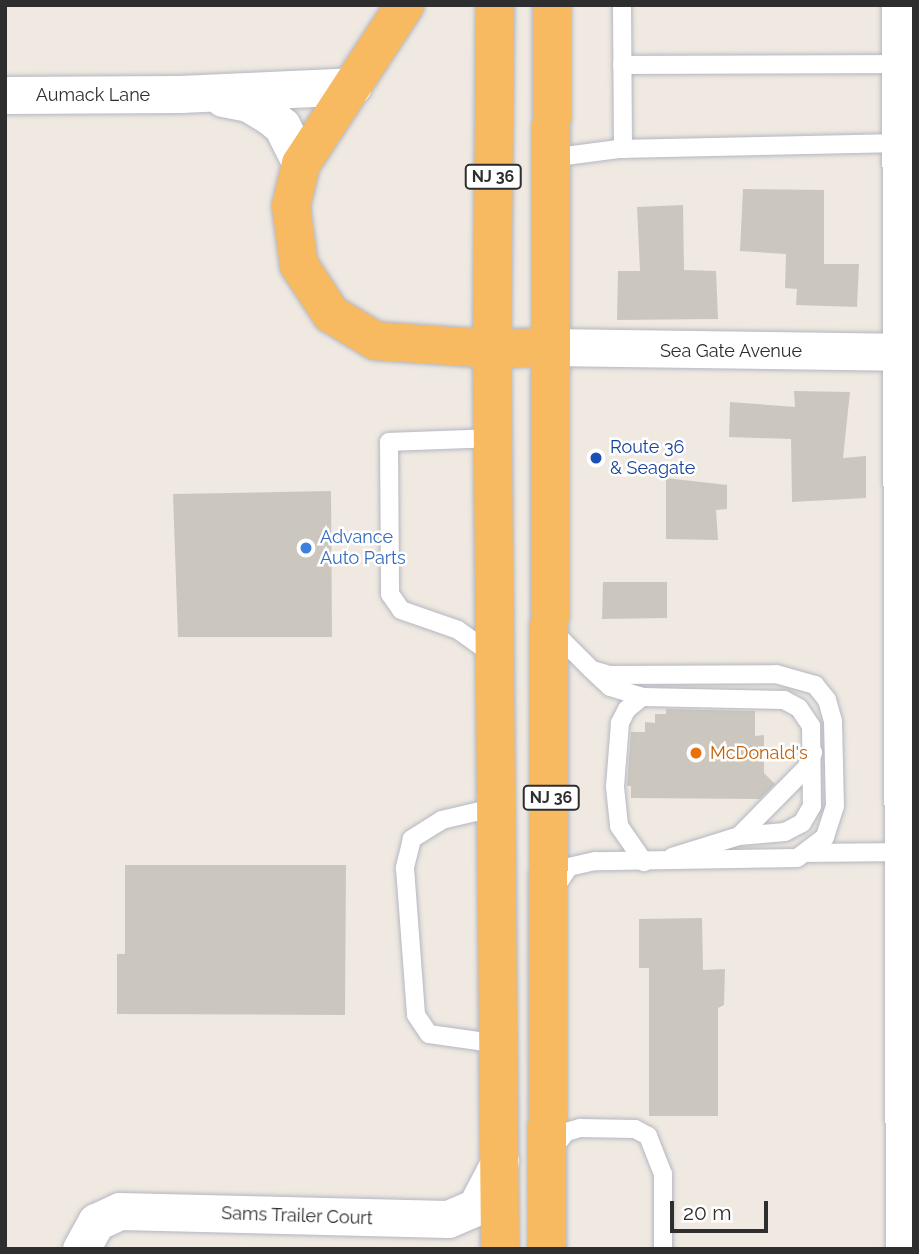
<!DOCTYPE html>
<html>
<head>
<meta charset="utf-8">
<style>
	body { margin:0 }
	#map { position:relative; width:919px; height:1254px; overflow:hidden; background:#efe9e1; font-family:Raleway,sans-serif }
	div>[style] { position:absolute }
	.building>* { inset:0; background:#cbc7bf }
	.roads { filter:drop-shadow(0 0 2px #b4b7c1) drop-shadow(0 0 2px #b4b7c1) }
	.service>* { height:18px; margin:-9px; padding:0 9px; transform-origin:9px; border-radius:9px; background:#fff }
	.minor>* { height:37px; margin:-18.5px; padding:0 18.5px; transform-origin:18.5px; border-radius:18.5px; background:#fff }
	.trunk>* { height:38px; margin:-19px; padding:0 19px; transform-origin:19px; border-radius:19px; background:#f8ba60 }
	.dots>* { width:19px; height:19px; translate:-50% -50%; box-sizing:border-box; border:4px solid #fff; border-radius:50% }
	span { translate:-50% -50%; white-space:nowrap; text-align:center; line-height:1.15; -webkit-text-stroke:5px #fff; paint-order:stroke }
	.shield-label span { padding:2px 5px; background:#fff; border:2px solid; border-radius:5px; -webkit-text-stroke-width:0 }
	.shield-label { font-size:16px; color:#2e2e2e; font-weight:700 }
	.street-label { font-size:18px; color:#2e2e2e }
	.transit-label { font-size:18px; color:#164399 }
	.left { translate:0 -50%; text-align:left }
	.shop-label { font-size:18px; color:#366cbe }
	.food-label { font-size:18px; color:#c56008 }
	.frame { position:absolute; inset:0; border:7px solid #2e2e2e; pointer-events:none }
	.scale { position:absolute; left:670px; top:1201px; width:98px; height:32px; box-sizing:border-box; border:4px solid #2e2e2e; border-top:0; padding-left:9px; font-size:21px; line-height:24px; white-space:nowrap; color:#2e2e2e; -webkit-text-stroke:5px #fff; paint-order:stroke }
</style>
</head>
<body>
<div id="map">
	<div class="building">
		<div style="clip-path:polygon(743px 189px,824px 190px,824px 264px,859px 264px,857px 307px,796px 305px,797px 289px,785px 288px,786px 254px,740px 251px)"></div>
		<div style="clip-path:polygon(683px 205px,684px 270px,716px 271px,718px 319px,617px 320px,618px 271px,640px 271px,637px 207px)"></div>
		<div style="clip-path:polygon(794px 391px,850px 392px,843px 458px,866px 456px,866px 498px,792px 502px,791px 439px,729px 437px,730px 402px,795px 407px)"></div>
		<div style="clip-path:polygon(666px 478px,727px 485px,727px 509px,716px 510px,718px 540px,666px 539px)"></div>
		<div style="clip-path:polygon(331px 491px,332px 637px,178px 637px,173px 494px)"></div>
		<div style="clip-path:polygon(603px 582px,667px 582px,667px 618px,602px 619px)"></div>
		<div style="clip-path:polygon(666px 709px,755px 711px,755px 736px,764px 735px,764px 773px,775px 784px,760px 799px,631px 798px,631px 786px,627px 786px,631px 732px,645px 732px,645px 722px,655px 723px,655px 714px,666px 714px)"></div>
		<div style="clip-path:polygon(125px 865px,346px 865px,345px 1015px,117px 1014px,117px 954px,125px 954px)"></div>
		<div style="clip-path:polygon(702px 918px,703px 970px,725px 969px,724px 1005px,718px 1008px,718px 1116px,649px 1116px,649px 968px,639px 968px,639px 919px)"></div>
	</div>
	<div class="roads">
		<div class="service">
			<div style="left:622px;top:5px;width:144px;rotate:89.6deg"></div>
			<div style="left:622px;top:65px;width:279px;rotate:-0.2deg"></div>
			<div style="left:550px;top:158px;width:69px;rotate:-7.5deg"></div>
			<div style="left:618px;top:149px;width:284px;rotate:-1.2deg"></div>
			<div style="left:493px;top:438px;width:104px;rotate:177.8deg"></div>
			<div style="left:389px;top:442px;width:152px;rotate:89.6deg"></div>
			<div style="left:390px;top:594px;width:19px;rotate:55deg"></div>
			<div style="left:401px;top:610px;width:60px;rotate:19.3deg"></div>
			<div style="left:458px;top:630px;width:43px;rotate:35.5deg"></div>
			<div style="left:555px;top:633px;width:52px;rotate:45deg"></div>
			<div style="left:592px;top:670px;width:19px;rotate:16deg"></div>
			<div style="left:610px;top:675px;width:166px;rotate:-0.3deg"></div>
			<div style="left:776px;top:674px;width:41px;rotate:15.8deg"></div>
			<div style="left:815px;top:685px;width:19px;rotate:51deg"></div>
			<div style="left:827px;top:700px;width:22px;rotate:74deg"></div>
			<div style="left:833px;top:721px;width:85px;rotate:88.7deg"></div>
			<div style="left:835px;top:806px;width:33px;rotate:108deg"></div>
			<div style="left:825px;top:837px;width:35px;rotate:143deg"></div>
			<div style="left:797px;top:858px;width:202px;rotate:179.1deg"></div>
			<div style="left:595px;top:861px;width:27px;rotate:167deg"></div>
			<div style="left:569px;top:867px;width:25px;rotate:124deg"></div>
			<div style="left:594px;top:672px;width:22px;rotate:43deg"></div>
			<div style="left:610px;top:687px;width:34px;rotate:17deg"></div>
			<div style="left:642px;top:697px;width:142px;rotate:1.2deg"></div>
			<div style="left:784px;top:700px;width:17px;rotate:28deg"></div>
			<div style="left:799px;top:708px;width:22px;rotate:56deg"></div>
			<div style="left:811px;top:726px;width:80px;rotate:89.3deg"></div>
			<div style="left:812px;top:806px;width:20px;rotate:120deg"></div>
			<div style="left:802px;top:823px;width:19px;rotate:152deg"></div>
			<div style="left:785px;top:832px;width:46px;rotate:175deg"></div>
			<div style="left:739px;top:836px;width:70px;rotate:162.6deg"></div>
			<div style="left:642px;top:697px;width:19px;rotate:141deg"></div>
			<div style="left:627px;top:709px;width:16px;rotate:117deg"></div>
			<div style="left:620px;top:723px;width:64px;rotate:94.5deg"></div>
			<div style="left:615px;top:787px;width:39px;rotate:84deg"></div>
			<div style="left:619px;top:826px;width:44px;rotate:55.2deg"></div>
			<div style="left:497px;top:807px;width:57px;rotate:166.7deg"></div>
			<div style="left:442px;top:820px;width:36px;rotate:148deg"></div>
			<div style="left:412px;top:839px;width:30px;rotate:104deg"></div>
			<div style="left:405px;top:868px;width:147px;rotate:85.7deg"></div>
			<div style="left:416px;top:1015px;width:23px;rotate:56deg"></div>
			<div style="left:429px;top:1034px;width:71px;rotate:8.1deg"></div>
			<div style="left:739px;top:836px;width:95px;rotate:-45.4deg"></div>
			<div style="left:806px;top:768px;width:17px;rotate:-65deg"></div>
			<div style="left:808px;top:853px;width:96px;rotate:-0.6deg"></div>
			<div style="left:552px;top:1150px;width:23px;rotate:-52deg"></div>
			<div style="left:566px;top:1132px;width:15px;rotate:-16deg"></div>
			<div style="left:580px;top:1128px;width:55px;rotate:1deg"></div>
			<div style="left:635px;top:1129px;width:15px;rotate:28deg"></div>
			<div style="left:648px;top:1136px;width:41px;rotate:68.5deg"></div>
			<div style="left:663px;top:1174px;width:75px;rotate:90deg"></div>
		</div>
		<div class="minor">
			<div style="left:900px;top:5px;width:1244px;rotate:89.82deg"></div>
			<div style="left:5px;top:95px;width:175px;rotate:-0.3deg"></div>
			<div style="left:180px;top:94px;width:173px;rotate:-2.6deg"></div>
			<div style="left:223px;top:98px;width:25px;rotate:11deg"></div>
			<div style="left:248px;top:103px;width:27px;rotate:31deg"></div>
			<div style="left:271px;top:117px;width:14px;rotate:39deg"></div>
			<div style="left:282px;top:126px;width:42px;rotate:63.4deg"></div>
			<div style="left:549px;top:347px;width:365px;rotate:0.8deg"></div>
			<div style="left:81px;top:1249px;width:31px;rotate:-61deg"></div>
			<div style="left:96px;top:1222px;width:26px;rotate:-25deg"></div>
			<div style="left:120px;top:1211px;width:328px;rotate:1.4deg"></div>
			<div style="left:448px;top:1219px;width:30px;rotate:-23deg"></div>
			<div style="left:476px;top:1207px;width:52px;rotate:-62.4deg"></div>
		</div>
		<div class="trunk">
			<div style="left:405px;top:5px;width:190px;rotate:123.2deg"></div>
			<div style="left:301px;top:164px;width:43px;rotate:103.4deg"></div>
			<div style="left:291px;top:206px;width:60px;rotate:82.3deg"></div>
			<div style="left:299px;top:265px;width:59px;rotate:56.9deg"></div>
			<div style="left:331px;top:314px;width:52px;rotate:31deg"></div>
			<div style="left:376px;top:341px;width:116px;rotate:3.9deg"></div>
			<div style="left:492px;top:349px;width:57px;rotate:-2deg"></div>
			<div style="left:495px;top:5px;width:344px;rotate:90.5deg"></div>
			<div style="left:492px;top:349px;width:900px;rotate:89.49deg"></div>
			<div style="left:547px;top:1249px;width:1244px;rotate:-89.77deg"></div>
		</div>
	</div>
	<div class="dots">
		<div style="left:596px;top:458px;background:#1a4fb4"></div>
		<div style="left:306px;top:548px;background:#3f7fe0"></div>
		<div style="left:696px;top:753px;background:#e8710a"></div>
	</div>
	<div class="shield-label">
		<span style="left:493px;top:177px">NJ 36</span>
		<span style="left:551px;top:798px">NJ 36</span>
	</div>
	<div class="street-label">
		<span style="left:93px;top:95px">Aumack Lane</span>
		<span style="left:731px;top:351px">Sea Gate Avenue</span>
		<span style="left:297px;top:1216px;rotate:2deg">Sams Trailer Court</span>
	</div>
	<div class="transit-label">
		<span class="left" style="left:610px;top:458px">Route 36<br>&amp; Seagate</span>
	</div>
	<div class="shop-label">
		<span class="left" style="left:320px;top:548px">Advance<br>Auto Parts</span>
	</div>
	<div class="food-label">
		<span class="left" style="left:710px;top:753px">McDonald's</span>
	</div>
	<div class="frame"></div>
	<div class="scale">20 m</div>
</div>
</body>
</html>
